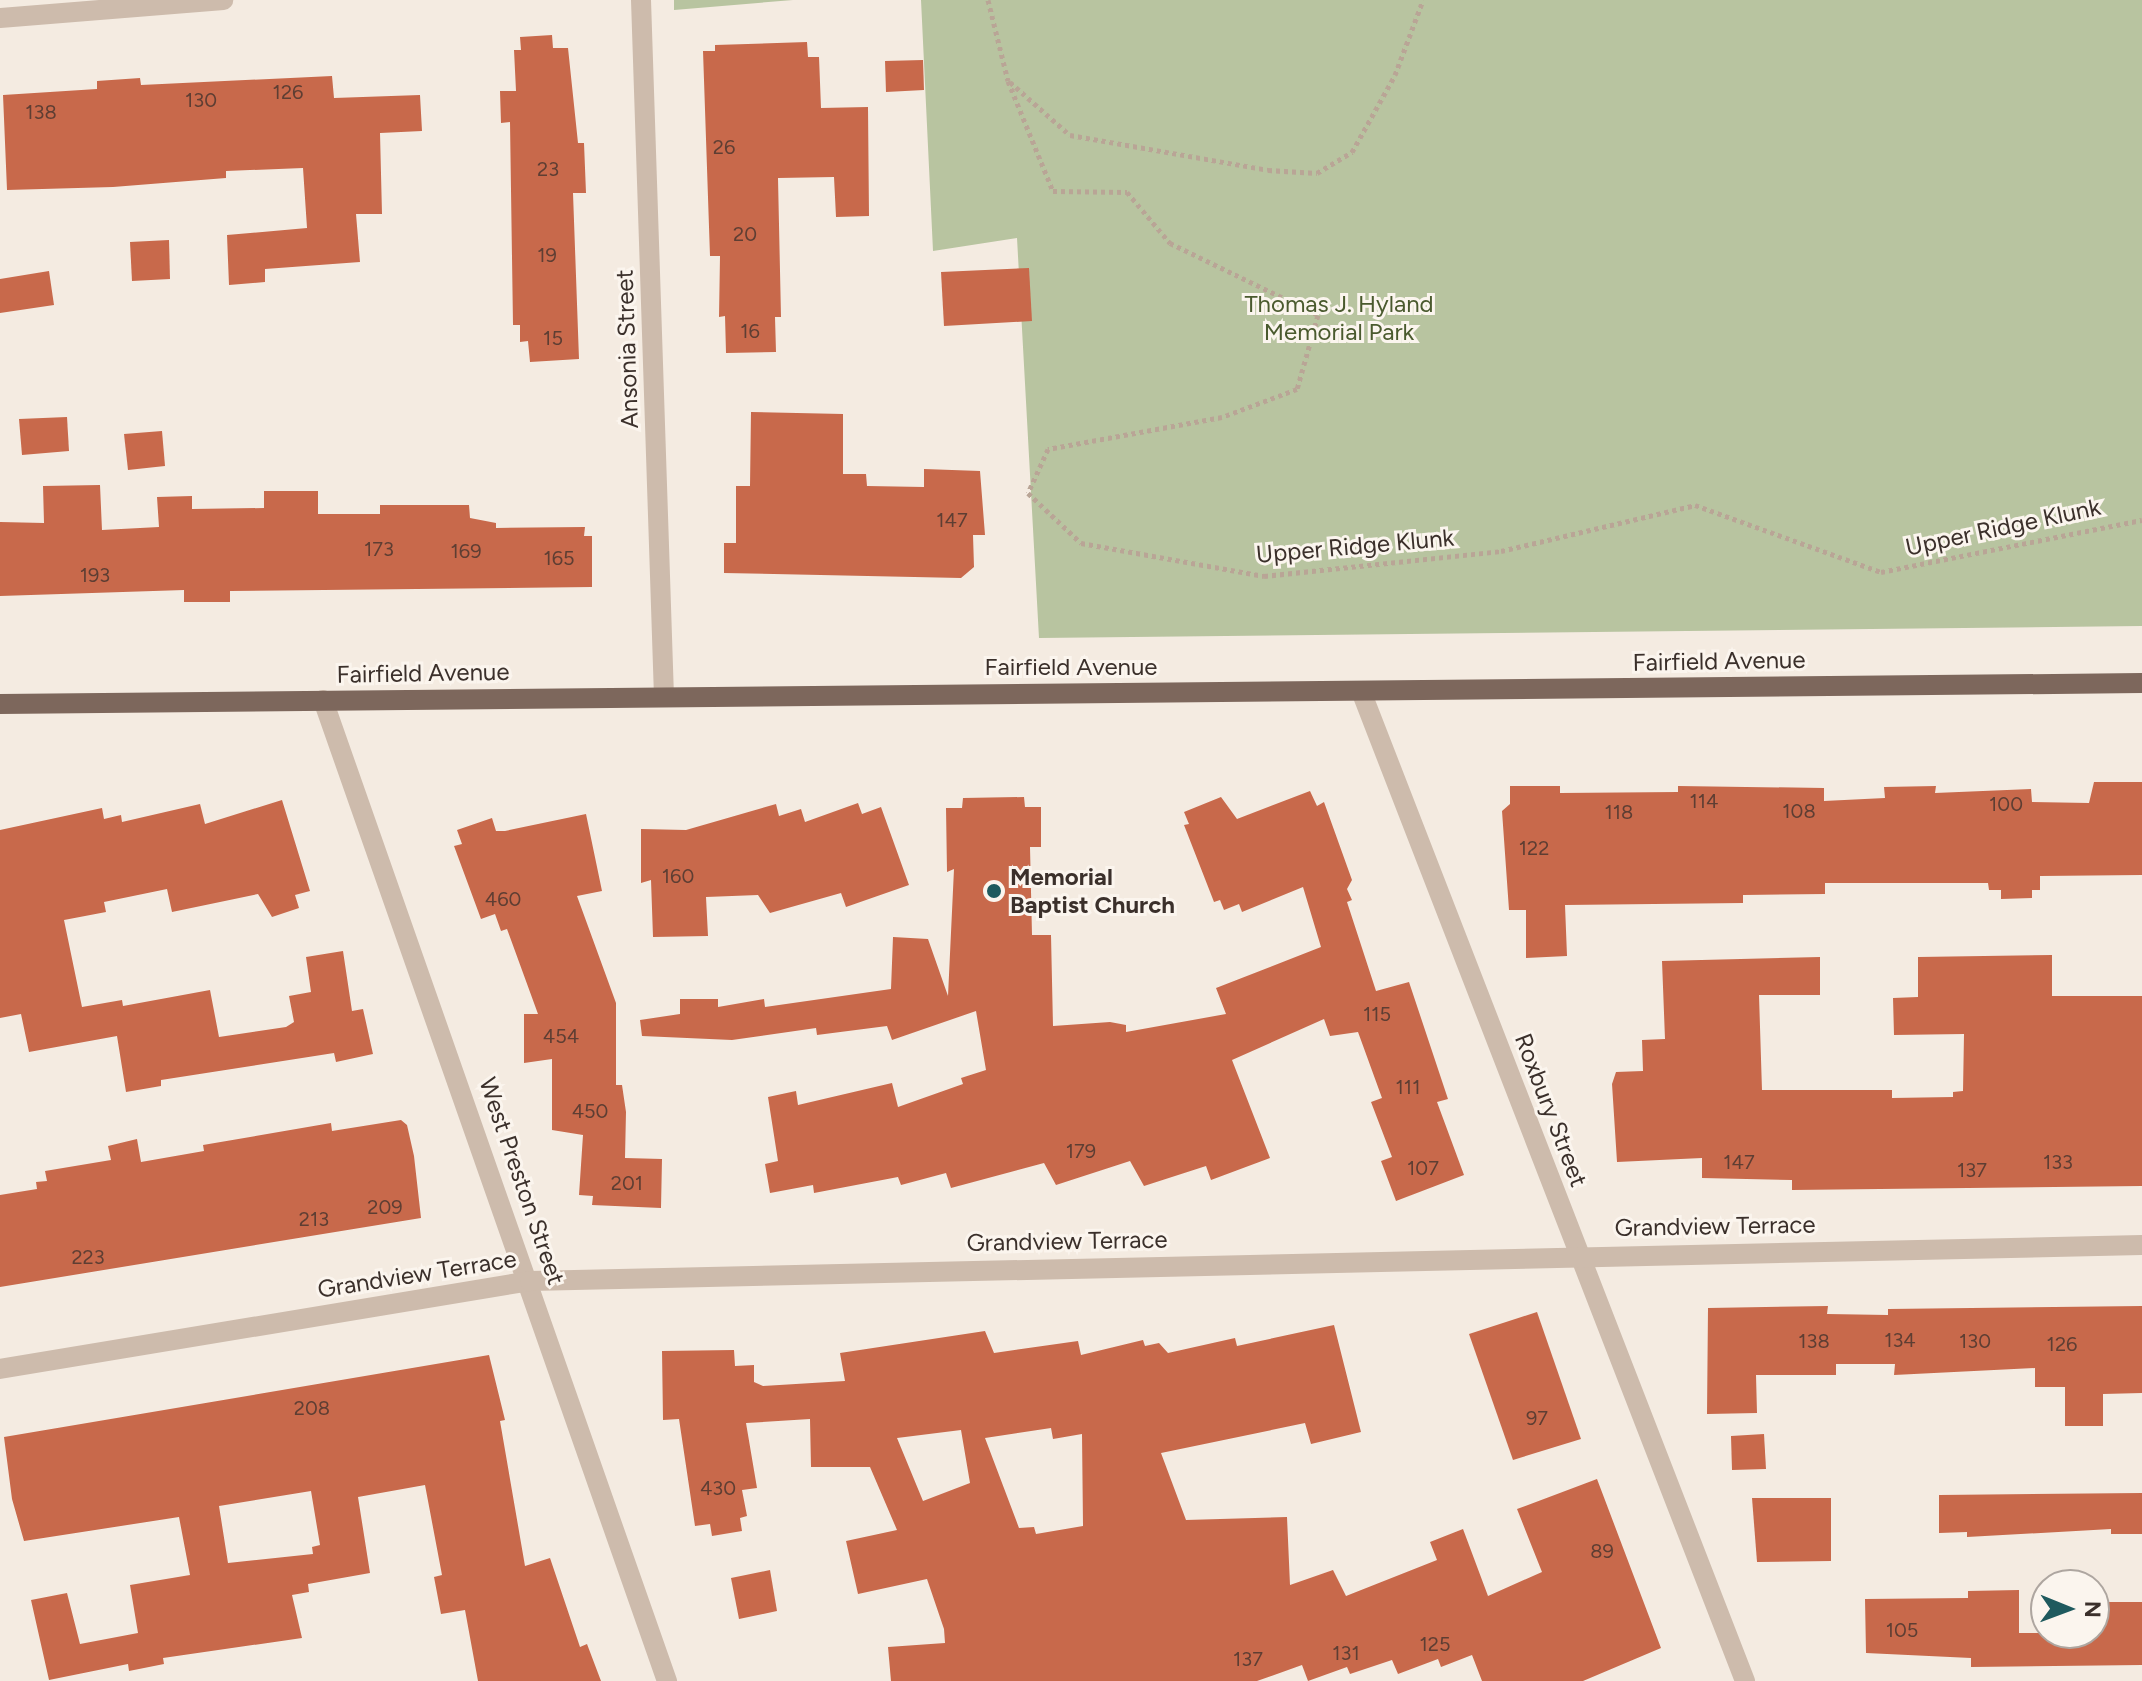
<!DOCTYPE html>
<html>
<head>
<meta charset="utf-8">
<style>
	body { margin:0 }
	#map { position:relative; width:2142px; height:1681px; overflow:hidden; background:#f4ebe1; font-family:Figtree,sans-serif }
	div>[style] { position:absolute }
	.green>* { inset:0; background:#b8c4a0 }
	.building>* { inset:0; background:#c8694b }
	.path>* { height:5px; margin-top:-2.5px; transform-origin:0; background:repeating-linear-gradient(90deg,#b9a596 0 4px,transparent 0 8px) }
	.minor>* { height:20px; margin:-10px; padding:0 10px; transform-origin:10px; border-radius:10px; background:#cdbbac }
	.major>* { height:20px; margin:-10px; padding:0 10px; transform-origin:10px; border-radius:10px; background:#7d675c }
	.dots>* { width:22px; height:22px; translate:-50% -50%; box-sizing:border-box; border:4px solid #fbf5ee; border-radius:50% }
	span { translate:-50% -50%; white-space:nowrap; text-align:center; line-height:1.15; -webkit-text-stroke:6px #fbf5ee; paint-order:stroke }
	.number-label { font-size:20px; color:#5e3e33 }
	.number-label span { -webkit-text-stroke-width:0 }
	.park-label { font-size:24px; color:#4a5a2e }
	.street-label { font-size:24px; color:#3b302b }
	.poi-label { font-size:24px; color:#3b302b; font-weight:700 }
	.left { translate:0 -50%; text-align:left }
	.north { position:absolute; left:2030px; top:1569px; width:80px; height:80px; box-sizing:border-box; background:#fbf5ee; border:2px solid #aea6a0; border-radius:50%; rotate:91deg; font-size:22px; font-weight:700; line-height:32px; text-align:center; color:#3b302b }
	.north::after { content:''; display:block; margin:auto; width:28px; height:36px; background:#1f5a5e; clip-path:polygon(50% 0,100% 100%,50% 72%,0 100%) }
</style>
</head>
<body>
<div id="map">
	<div class="green">
		<div style="clip-path:polygon(674px 0,793px 0,674px 10px)"></div>
		<div style="clip-path:polygon(921px 0,2142px 0,2142px 626px,1039px 638px,1017px 238px,933px 251px)"></div>
	</div>
	<div class="building">
		<div style="clip-path:polygon(552px 35px,553px 48px,568px 48px,578px 143px,584px 143px,586px 193px,573px 193px,579px 359px,530px 362px,528px 341px,520px 342px,520px 325px,513px 325px,510px 122px,501px 123px,500px 91px,516px 91px,514px 50px,521px 50px,520px 37px)"></div>
		<div style="clip-path:polygon(807px 42px,808px 57px,819px 57px,821px 108px,868px 107px,869px 216px,836px 217px,834px 177px,778px 178px,781px 317px,775px 317px,776px 352px,726px 353px,725px 316px,719px 317px,720px 256px,710px 256px,703px 51px,715px 51px,715px 45px)"></div>
		<div style="clip-path:polygon(923px 60px,924px 90px,886px 92px,885px 61px)"></div>
		<div style="clip-path:polygon(332px 76px,334px 98px,420px 95px,422px 131px,380px 133px,382px 214px,356px 214px,360px 262px,265px 269px,265px 282px,229px 285px,227px 235px,307px 228px,303px 168px,226px 171px,226px 178px,113px 187px,7px 190px,3px 95px,97px 89px,97px 81px,140px 78px,141px 85px)"></div>
		<div style="clip-path:polygon(169px 240px,170px 279px,132px 281px,130px 242px)"></div>
		<div style="clip-path:polygon(1029px 268px,1032px 321px,944px 326px,941px 272px)"></div>
		<div style="clip-path:polygon(49px 271px,54px 305px,0 313px,0 279px)"></div>
		<div style="clip-path:polygon(751px 412px,843px 414px,843px 474px,866px 474px,867px 486px,924px 487px,924px 469px,980px 471px,985px 535px,973px 535px,974px 567px,961px 578px,724px 573px,724px 543px,736px 543px,736px 486px,750px 486px)"></div>
		<div style="clip-path:polygon(67px 417px,69px 451px,22px 455px,19px 419px)"></div>
		<div style="clip-path:polygon(162px 431px,165px 466px,128px 470px,124px 434px)"></div>
		<div style="clip-path:polygon(100px 485px,102px 530px,159px 527px,157px 497px,192px 496px,192px 509px,264px 508px,264px 491px,318px 491px,318px 514px,380px 514px,380px 505px,469px 505px,470px 518px,496px 523px,496px 528px,585px 527px,584px 536px,592px 536px,592px 587px,230px 591px,230px 602px,184px 602px,184px 590px,0 596px,0 522px,44px 523px,43px 486px)"></div>
		<div style="clip-path:polygon(2094px 782px,2142px 782px,2142px 875px,2040px 876px,2040px 890px,2032px 890px,2032px 898px,2001px 899px,2001px 890px,1989px 890px,1988px 883px,1825px 883px,1825px 894px,1743px 895px,1743px 903px,1565px 905px,1567px 956px,1526px 958px,1526px 910px,1509px 910px,1502px 811px,1510px 804px,1510px 786px,1560px 786px,1560px 793px,1678px 792px,1678px 786px,1824px 788px,1824px 801px,1885px 798px,1884px 787px,1936px 786px,1935px 793px,2031px 789px,2032px 802px,2089px 803px)"></div>
		<div style="clip-path:polygon(1310px 791px,1317px 806px,1324px 802px,1352px 880px,1347px 889px,1352px 900px,1347px 902px,1376px 991px,1409px 982px,1448px 1099px,1437px 1102px,1464px 1175px,1396px 1201px,1381px 1161px,1392px 1157px,1371px 1102px,1382px 1098px,1358px 1032px,1330px 1036px,1324px 1019px,1232px 1060px,1270px 1158px,1211px 1180px,1206px 1166px,1144px 1186px,1130px 1161px,1056px 1185px,1044px 1163px,951px 1188px,946px 1173px,901px 1185px,898px 1177px,814px 1193px,813px 1185px,770px 1193px,765px 1164px,778px 1161px,768px 1097px,796px 1091px,798px 1105px,892px 1083px,898px 1107px,963px 1084px,961px 1078px,986px 1070px,976px 1011px,892px 1040px,887px 1026px,817px 1035px,816px 1028px,732px 1040px,642px 1036px,640px 1020px,680px 1014px,680px 999px,718px 999px,718px 1007px,764px 999px,765px 1007px,891px 989px,893px 937px,928px 939px,948px 996px,954px 869px,947px 872px,946px 808px,962px 808px,963px 798px,1024px 797px,1025px 807px,1041px 807px,1041px 847px,1030px 847px,1032px 935px,1051px 935px,1053px 1026px,1110px 1022px,1126px 1025px,1126px 1032px,1226px 1014px,1216px 988px,1321px 947px,1303px 887px,1242px 912px,1239px 904px,1224px 910px,1220px 900px,1214px 902px,1184px 825px,1189px 824px,1184px 812px,1221px 797px,1237px 819px)"></div>
		<div style="clip-path:polygon(282px 800px,310px 891px,295px 895px,299px 908px,272px 917px,258px 894px,172px 912px,167px 889px,104px 902px,106px 912px,64px 920px,82px 1007px,122px 1000px,123px 1006px,210px 990px,219px 1037px,286px 1027px,294px 1022px,289px 996px,311px 992px,306px 957px,343px 951px,352px 1011px,363px 1009px,373px 1054px,336px 1062px,334px 1053px,161px 1080px,161px 1086px,126px 1092px,117px 1036px,29px 1052px,21px 1014px,0 1018px,0 830px,102px 808px,104px 819px,121px 815px,122px 822px,200px 804px,205px 824px)"></div>
		<div style="clip-path:polygon(858px 803px,862px 814px,881px 807px,909px 885px,846px 907px,841px 893px,770px 913px,758px 895px,706px 897px,708px 936px,653px 937px,651px 880px,641px 883px,641px 829px,686px 830px,776px 804px,779px 816px,801px 809px,805px 822px)"></div>
		<div style="clip-path:polygon(586px 814px,602px 891px,577px 896px,616px 1003px,616px 1085px,622px 1085px,626px 1112px,625px 1158px,662px 1159px,661px 1208px,592px 1205px,593px 1196px,579px 1195px,583px 1135px,552px 1130px,552px 1059px,524px 1063px,524px 1014px,538px 1014px,507px 929px,501px 931px,495px 914px,481px 919px,454px 846px,462px 844px,457px 830px,492px 818px,496px 831px,505px 831px)"></div>
		<div style="clip-path:polygon(2052px 955px,2052px 996px,2142px 996px,2142px 1186px,1792px 1190px,1792px 1180px,1702px 1178px,1702px 1158px,1617px 1162px,1612px 1084px,1616px 1072px,1643px 1071px,1642px 1040px,1665px 1039px,1662px 961px,1820px 957px,1820px 995px,1759px 995px,1762px 1090px,1892px 1090px,1892px 1098px,1953px 1097px,1953px 1092px,1963px 1091px,1964px 1034px,1894px 1035px,1893px 998px,1918px 997px,1918px 957px)"></div>
		<div style="clip-path:polygon(401px 1120px,407px 1125px,414px 1156px,421px 1218px,0 1287px,0 1195px,37px 1189px,36px 1182px,47px 1181px,45px 1171px,111px 1160px,108px 1146px,137px 1139px,141px 1162px,204px 1151px,203px 1145px,331px 1123px,332px 1131px)"></div>
		<div style="clip-path:polygon(1828px 1306px,1827px 1314px,1888px 1315px,1888px 1309px,2142px 1306px,2142px 1393px,2103px 1394px,2103px 1426px,2065px 1426px,2065px 1387px,2035px 1387px,2035px 1368px,1894px 1375px,1895px 1364px,1836px 1364px,1836px 1375px,1756px 1375px,1757px 1413px,1707px 1414px,1708px 1308px)"></div>
		<div style="clip-path:polygon(1537px 1312px,1581px 1439px,1513px 1460px,1469px 1334px)"></div>
		<div style="clip-path:polygon(evenodd,1334px 1325px,1361px 1432px,1311px 1444px,1305px 1423px,1161px 1453px,1186px 1520px,1287px 1517px,1290px 1585px,1333px 1570px,1346px 1596px,1437px 1560px,1430px 1542px,1463px 1529px,1488px 1596px,1542px 1572px,1517px 1509px,1597px 1479px,1661px 1648px,1583px 1681px,1482px 1681px,1472px 1655px,1441px 1667px,1438px 1659px,1398px 1674px,1392px 1660px,1350px 1674px,1347px 1667px,1308px 1681px,1302px 1665px,1257px 1681px,891px 1681px,888px 1647px,945px 1643px,944px 1629px,927px 1579px,858px 1594px,846px 1541px,897px 1530px,870px 1467px,811px 1467px,810px 1419px,746px 1423px,757px 1488px,742px 1490px,747px 1516px,740px 1518px,742px 1531px,712px 1536px,710px 1524px,695px 1526px,679px 1419px,663px 1420px,662px 1351px,734px 1350px,735px 1366px,754px 1365px,754px 1382px,763px 1386px,845px 1381px,840px 1353px,985px 1331px,994px 1353px,1078px 1341px,1081px 1355px,1143px 1340px,1145px 1346px,1159px 1343px,1168px 1353px,1235px 1338px,1237px 1346px,1334px 1325px,1051px 1428px,1053px 1439px,1082px 1434px,1083px 1526px,1036px 1534px,1034px 1527px,1019px 1528px,985px 1438px,1051px 1428px,1334px 1325px,961px 1430px,970px 1483px,923px 1501px,897px 1438px,961px 1430px)"></div>
		<div style="clip-path:polygon(evenodd,489px 1355px,505px 1420px,500px 1421px,525px 1566px,550px 1558px,580px 1647px,587px 1644px,601px 1681px,478px 1681px,465px 1610px,441px 1614px,434px 1577px,442px 1575px,425px 1485px,358px 1497px,370px 1573px,308px 1584px,309px 1592px,292px 1595px,302px 1638px,163px 1658px,164px 1664px,129px 1671px,128px 1664px,49px 1680px,31px 1600px,67px 1593px,80px 1644px,138px 1633px,130px 1585px,190px 1575px,179px 1517px,24px 1541px,12px 1499px,4px 1437px,489px 1355px,311px 1491px,320px 1545px,312px 1547px,313px 1554px,228px 1563px,219px 1506px,311px 1491px)"></div>
		<div style="clip-path:polygon(1764px 1434px,1766px 1469px,1732px 1470px,1731px 1436px)"></div>
		<div style="clip-path:polygon(2142px 1493px,2142px 1534px,2111px 1534px,2111px 1529px,1967px 1537px,1967px 1532px,1939px 1533px,1939px 1495px)"></div>
		<div style="clip-path:polygon(1752px 1498px,1831px 1498px,1831px 1561px,1757px 1562px)"></div>
		<div style="clip-path:polygon(770px 1570px,777px 1611px,739px 1619px,731px 1578px)"></div>
		<div style="clip-path:polygon(2019px 1590px,2019px 1633px,2094px 1633px,2094px 1602px,2142px 1602px,2142px 1665px,1971px 1667px,1971px 1658px,1866px 1653px,1865px 1599px,1968px 1598px,1968px 1591px)"></div>
	</div>
	<div class="path">
		<div style="left:988px;top:0;width:83px;rotate:76.1deg"></div>
		<div style="left:1008px;top:81px;width:119px;rotate:67.8deg"></div>
		<div style="left:1053px;top:191px;width:74px;rotate:0.8deg"></div>
		<div style="left:1127px;top:192px;width:67px;rotate:49.9deg"></div>
		<div style="left:1170px;top:243px;width:165px;rotate:25.9deg"></div>
		<div style="left:1318px;top:315px;width:77px;rotate:105.8deg"></div>
		<div style="left:1297px;top:389px;width:80px;rotate:159.5deg"></div>
		<div style="left:1222px;top:417px;width:177px;rotate:169.6deg"></div>
		<div style="left:1048px;top:449px;width:48px;rotate:114.4deg"></div>
		<div style="left:1028px;top:493px;width:73px;rotate:43.3deg"></div>
		<div style="left:1081px;top:543px;width:186px;rotate:10.2deg"></div>
		<div style="left:1264px;top:576px;width:238px;rotate:-6deg"></div>
		<div style="left:1501px;top:551px;width:199px;rotate:-13.3deg"></div>
		<div style="left:1695px;top:505px;width:198px;rotate:19.8deg"></div>
		<div style="left:1881px;top:572px;width:266px;rotate:-11.3deg"></div>
		<div style="left:1010px;top:82px;width:80px;rotate:41.5deg"></div>
		<div style="left:1070px;top:135px;width:201px;rotate:10deg"></div>
		<div style="left:1268px;top:170px;width:49px;rotate:3.5deg"></div>
		<div style="left:1317px;top:173px;width:41px;rotate:-31deg"></div>
		<div style="left:1352px;top:152px;width:88px;rotate:-60.8deg"></div>
		<div style="left:1395px;top:75px;width:80px;rotate:-69.5deg"></div>
	</div>
	<div class="minor">
		<div style="left:641px;top:0;width:697px;rotate:88.11deg"></div>
		<div style="left:0;top:18px;width:224px;rotate:-4.6deg"></div>
		<div style="left:1361px;top:691px;width:1062px;rotate:68.8deg"></div>
		<div style="left:323px;top:700px;width:1040px;rotate:70.68deg"></div>
		<div style="left:0;top:1369px;width:537px;rotate:-9.43deg"></div>
		<div style="left:530px;top:1281px;width:1612px;rotate:-1.28deg"></div>
	</div>
	<div class="major">
		<div style="left:0;top:704px;width:2142px;rotate:-0.56deg"></div>
	</div>
	<div class="dots">
		<div style="left:994px;top:891px;background:#1f5a5e"></div>
	</div>
	<div class="number-label">
		<span style="left:288px;top:92px">126</span>
		<span style="left:201px;top:100px">130</span>
		<span style="left:41px;top:112px">138</span>
		<span style="left:724px;top:147px">26</span>
		<span style="left:548px;top:169px">23</span>
		<span style="left:745px;top:234px">20</span>
		<span style="left:547px;top:255px">19</span>
		<span style="left:750px;top:331px">16</span>
		<span style="left:553px;top:338px">15</span>
		<span style="left:952px;top:520px">147</span>
		<span style="left:379px;top:549px">173</span>
		<span style="left:466px;top:551px">169</span>
		<span style="left:559px;top:558px">165</span>
		<span style="left:95px;top:575px">193</span>
		<span style="left:1704px;top:801px">114</span>
		<span style="left:2006px;top:804px">100</span>
		<span style="left:1799px;top:811px">108</span>
		<span style="left:1619px;top:812px">118</span>
		<span style="left:1534px;top:848px">122</span>
		<span style="left:678px;top:876px">160</span>
		<span style="left:503px;top:899px">460</span>
		<span style="left:1377px;top:1014px">115</span>
		<span style="left:561px;top:1036px">454</span>
		<span style="left:1408px;top:1087px">111</span>
		<span style="left:590px;top:1111px">450</span>
		<span style="left:1081px;top:1151px">179</span>
		<span style="left:1739px;top:1162px">147</span>
		<span style="left:2058px;top:1162px">133</span>
		<span style="left:1423px;top:1168px">107</span>
		<span style="left:1972px;top:1170px">137</span>
		<span style="left:627px;top:1183px">201</span>
		<span style="left:385px;top:1207px">209</span>
		<span style="left:314px;top:1219px">213</span>
		<span style="left:88px;top:1257px">223</span>
		<span style="left:1900px;top:1340px">134</span>
		<span style="left:1814px;top:1341px">138</span>
		<span style="left:1975px;top:1341px">130</span>
		<span style="left:2062px;top:1344px">126</span>
		<span style="left:312px;top:1408px">208</span>
		<span style="left:1537px;top:1418px">97</span>
		<span style="left:718px;top:1488px">430</span>
		<span style="left:1602px;top:1551px">89</span>
		<span style="left:1902px;top:1630px">105</span>
		<span style="left:1435px;top:1644px">125</span>
		<span style="left:1346px;top:1653px">131</span>
		<span style="left:1248px;top:1659px">137</span>
	</div>
	<div class="park-label">
		<span style="left:1339px;top:318px">Thomas J. Hyland<br>Memorial Park</span>
	</div>
	<div class="street-label">
		<span style="left:627px;top:349px;rotate:-92deg">Ansonia Street</span>
		<span style="left:2003px;top:527px;rotate:-12deg">Upper Ridge Klunk</span>
		<span style="left:1355px;top:546px;rotate:-5deg">Upper Ridge Klunk</span>
		<span style="left:1719px;top:661px;rotate:-1deg">Fairfield Avenue</span>
		<span style="left:1071px;top:667px">Fairfield Avenue</span>
		<span style="left:423px;top:673px;rotate:-1deg">Fairfield Avenue</span>
		<span style="left:1551px;top:1110px;rotate:69deg">Roxbury Street</span>
		<span style="left:522px;top:1181px;rotate:71deg">West Preston Street</span>
		<span style="left:1715px;top:1226px;rotate:-1deg">Grandview Terrace</span>
		<span style="left:1067px;top:1241px;rotate:-1deg">Grandview Terrace</span>
		<span style="left:417px;top:1274px;rotate:-9deg">Grandview Terrace</span>
	</div>
	<div class="poi-label">
		<span class="left" style="left:1010px;top:891px">Memorial<br>Baptist Church</span>
	</div>
	<div class="north">N</div>
</div>
</body>
</html>
